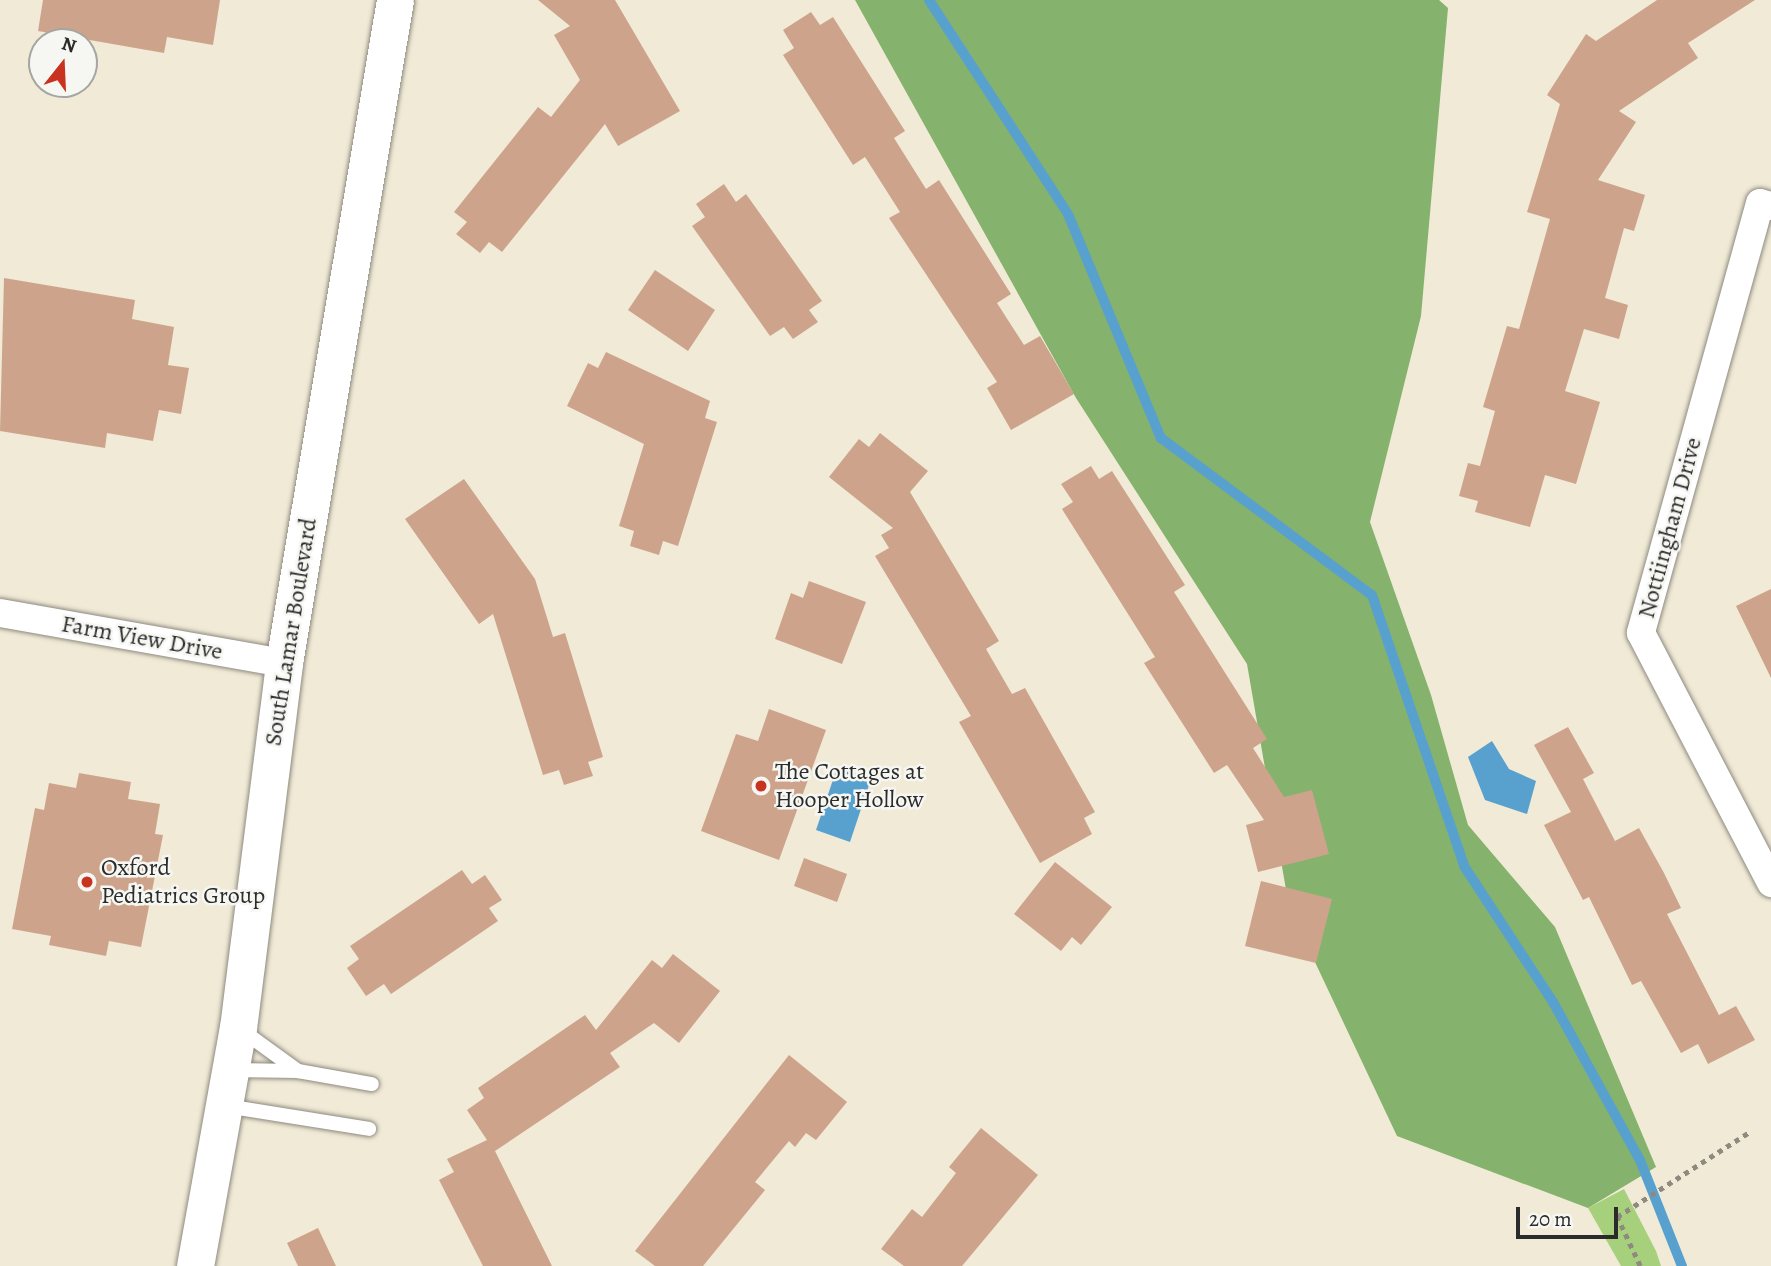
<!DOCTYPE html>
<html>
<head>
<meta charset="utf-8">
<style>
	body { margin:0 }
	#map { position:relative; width:1771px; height:1266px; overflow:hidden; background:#f0ead6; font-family:Alegreya,serif }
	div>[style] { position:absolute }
	.green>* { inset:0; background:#a7d07c }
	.forest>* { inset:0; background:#85b26c }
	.water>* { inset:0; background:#58a1cf }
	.stream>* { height:10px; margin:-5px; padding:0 5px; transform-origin:5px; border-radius:5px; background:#58a1cf }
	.building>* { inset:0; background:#cda48b }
	.path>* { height:4.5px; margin-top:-2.25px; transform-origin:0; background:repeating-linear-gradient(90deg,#8e8a80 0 5px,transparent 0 10px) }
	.roads { filter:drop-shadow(0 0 2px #8e8a80) drop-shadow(0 0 2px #8e8a80) }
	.service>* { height:14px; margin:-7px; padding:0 7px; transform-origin:7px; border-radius:7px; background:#fff }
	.minor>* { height:28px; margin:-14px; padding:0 14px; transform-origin:14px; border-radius:14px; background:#fff }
	.tertiary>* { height:37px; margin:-18.5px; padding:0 18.5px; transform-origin:18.5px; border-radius:18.5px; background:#fff }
	.dots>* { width:19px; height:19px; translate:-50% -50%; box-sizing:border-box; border:4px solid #f6f6f2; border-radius:50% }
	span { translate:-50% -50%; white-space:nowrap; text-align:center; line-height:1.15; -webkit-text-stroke:5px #f6f6f2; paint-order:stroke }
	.street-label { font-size:24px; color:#2b2b2b }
	.poi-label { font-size:24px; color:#2b2b2b }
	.left { translate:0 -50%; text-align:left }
	.north { position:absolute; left:28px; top:28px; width:70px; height:70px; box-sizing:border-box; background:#f6f6f2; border:2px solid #a5a5a2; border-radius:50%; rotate:18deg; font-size:19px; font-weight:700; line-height:28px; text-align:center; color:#2b2b2b }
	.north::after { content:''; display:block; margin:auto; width:24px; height:32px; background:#c8321e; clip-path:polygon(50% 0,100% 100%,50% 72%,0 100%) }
	.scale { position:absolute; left:1516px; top:1207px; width:102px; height:32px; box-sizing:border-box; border:4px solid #2b2b2b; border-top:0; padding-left:9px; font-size:21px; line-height:24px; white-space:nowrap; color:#2b2b2b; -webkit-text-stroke:5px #f6f6f2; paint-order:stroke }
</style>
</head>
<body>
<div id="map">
	<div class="green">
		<div style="clip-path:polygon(1624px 1189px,1656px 1251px,1661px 1266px,1621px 1266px,1588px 1208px)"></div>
	</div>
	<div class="forest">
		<div style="clip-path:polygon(855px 0,1439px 0,1448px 8px,1421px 316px,1370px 522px,1431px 695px,1468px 825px,1555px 927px,1656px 1167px,1588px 1208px,1397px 1136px,1289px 907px,1247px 664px,1076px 398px)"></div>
	</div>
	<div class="water">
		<div style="clip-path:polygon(1492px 741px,1509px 769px,1536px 781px,1527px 814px,1485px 800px,1468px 757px)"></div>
		<div style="clip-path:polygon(837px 768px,871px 779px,850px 842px,816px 830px)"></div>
	</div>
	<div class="stream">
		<div style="left:929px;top:0;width:255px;rotate:57deg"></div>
		<div style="left:1068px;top:214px;width:243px;rotate:67.5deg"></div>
		<div style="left:1161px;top:438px;width:263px;rotate:36.7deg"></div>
		<div style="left:1372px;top:595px;width:286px;rotate:71.2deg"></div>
		<div style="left:1464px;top:866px;width:163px;rotate:56.8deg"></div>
		<div style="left:1553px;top:1002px;width:180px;rotate:61.2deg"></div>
		<div style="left:1640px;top:1160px;width:114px;rotate:68.4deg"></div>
	</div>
	<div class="building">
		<div style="clip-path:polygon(43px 0,220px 0,213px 45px,167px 37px,164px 53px,38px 31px)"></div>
		<div style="clip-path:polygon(538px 0,615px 0,680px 111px,618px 146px,605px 124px,502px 252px,489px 242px,480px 253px,456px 234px,467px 222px,454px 212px,538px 107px,551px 117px,580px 80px,554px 35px,570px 26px)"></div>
		<div style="clip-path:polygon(1657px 0,1755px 0,1688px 43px,1698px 58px,1619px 111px,1636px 122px,1598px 180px,1645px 195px,1634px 231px,1624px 228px,1605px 298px,1628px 305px,1619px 339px,1584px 329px,1565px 391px,1600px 402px,1576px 484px,1545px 475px,1530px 527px,1475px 512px,1478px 501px,1459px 496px,1468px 463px,1480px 466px,1495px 411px,1483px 407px,1507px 326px,1519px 329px,1550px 219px,1527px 212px,1560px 104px,1547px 95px,1586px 34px,1596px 41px)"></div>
		<div style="clip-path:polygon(811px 12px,820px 25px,833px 17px,905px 131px,894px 138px,926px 189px,939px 180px,1011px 294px,997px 303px,1024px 345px,1040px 336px,1074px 394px,1011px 430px,987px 388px,997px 382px,889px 218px,900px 212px,865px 157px,853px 165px,783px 55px,794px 48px,783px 30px)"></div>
		<div style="clip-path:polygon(724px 184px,736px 202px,746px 194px,822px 301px,809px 310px,818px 322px,793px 339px,784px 327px,770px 336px,692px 226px,705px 217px,696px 204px)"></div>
		<div style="clip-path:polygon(655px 270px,715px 310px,688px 351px,628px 310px)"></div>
		<div style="clip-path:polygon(4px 278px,135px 300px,132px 319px,174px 327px,168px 365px,189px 368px,181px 414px,159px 410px,153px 441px,107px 433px,105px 448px,0 431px)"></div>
		<div style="clip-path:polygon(606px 352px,710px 401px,705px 418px,717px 422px,678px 546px,663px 541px,659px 555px,630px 546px,634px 531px,619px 526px,644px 444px,567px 406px,588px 363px,598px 368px)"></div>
		<div style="clip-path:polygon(880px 433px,928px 471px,910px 492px,999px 641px,986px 649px,1012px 694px,1025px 688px,1095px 812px,1084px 818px,1092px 834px,1040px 863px,959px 722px,971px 716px,875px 556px,889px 548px,881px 535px,893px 528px,829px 477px,859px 439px,869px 447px)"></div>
		<div style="clip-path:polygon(1091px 466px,1099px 479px,1112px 471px,1185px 585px,1174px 592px,1267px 739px,1253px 748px,1284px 797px,1312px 790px,1329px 854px,1258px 872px,1246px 825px,1264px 820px,1227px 765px,1214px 773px,1144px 663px,1155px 657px,1062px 509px,1073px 502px,1061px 484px)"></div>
		<div style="clip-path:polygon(464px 479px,535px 579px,553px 637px,565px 633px,603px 757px,588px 762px,593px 776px,564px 785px,559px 770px,543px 775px,493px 614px,479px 624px,405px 519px)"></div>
		<div style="clip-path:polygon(809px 581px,866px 602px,842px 664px,775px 639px,791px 593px,803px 598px)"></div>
		<div style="clip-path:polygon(1771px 589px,1771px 678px,1736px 606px)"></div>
		<div style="clip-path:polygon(769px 709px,826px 730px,779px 860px,701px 831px,736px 734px,758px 741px)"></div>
		<div style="clip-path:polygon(1568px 727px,1594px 773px,1583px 779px,1615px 841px,1639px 828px,1664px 873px,1681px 908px,1667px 914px,1719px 1015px,1736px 1006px,1755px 1040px,1708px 1064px,1698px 1044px,1681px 1053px,1641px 981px,1632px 985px,1589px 897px,1583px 900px,1544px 825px,1571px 812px,1534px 745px)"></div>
		<div style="clip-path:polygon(79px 773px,131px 782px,128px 799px,160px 804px,155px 834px,163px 835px,141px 947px,109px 941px,106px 956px,49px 945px,51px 936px,12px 929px,35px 808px,44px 810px,49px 783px,76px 788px)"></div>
		<div style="clip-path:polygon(804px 858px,847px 874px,837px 902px,794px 886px)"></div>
		<div style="clip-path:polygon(1055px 862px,1112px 907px,1081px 945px,1072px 937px,1061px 951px,1014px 914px)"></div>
		<div style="clip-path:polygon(462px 870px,472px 884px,485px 875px,502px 900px,489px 908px,498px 921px,391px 994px,384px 984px,366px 996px,347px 968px,359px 959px,350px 946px)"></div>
		<div style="clip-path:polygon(1261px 881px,1332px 899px,1316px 963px,1245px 946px)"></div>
		<div style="clip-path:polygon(673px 954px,720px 991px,679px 1043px,654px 1023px,610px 1053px,620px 1067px,495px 1151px,552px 1266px,483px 1266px,439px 1180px,454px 1172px,447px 1159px,487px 1140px,467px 1110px,484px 1098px,478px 1088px,585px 1015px,596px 1030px,652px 960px,662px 968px)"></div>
		<div style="clip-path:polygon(789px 1055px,847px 1102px,816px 1140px,806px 1133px,795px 1147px,789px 1141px,755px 1182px,765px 1190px,703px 1266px,655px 1266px,635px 1251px)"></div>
		<div style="clip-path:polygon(981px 1128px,1038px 1175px,962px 1266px,904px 1266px,881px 1249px,912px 1209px,922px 1217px,956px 1173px,949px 1167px)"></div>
		<div style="clip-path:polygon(318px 1228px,336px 1266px,298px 1266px,287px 1243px)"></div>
	</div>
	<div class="path">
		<div style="left:1640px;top:1266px;width:54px;rotate:-115.1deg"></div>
		<div style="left:1617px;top:1217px;width:159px;rotate:-32.7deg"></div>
	</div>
	<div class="roads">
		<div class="service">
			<div style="left:240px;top:1029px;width:72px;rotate:35.9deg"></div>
			<div style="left:232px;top:1070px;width:66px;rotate:0.9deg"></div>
			<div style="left:298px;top:1071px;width:75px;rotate:10deg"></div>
			<div style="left:226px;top:1106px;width:145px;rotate:9.1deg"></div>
		</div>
		<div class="minor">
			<div style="left:1771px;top:206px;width:11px;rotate:-165deg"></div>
			<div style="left:1760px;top:203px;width:446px;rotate:105.5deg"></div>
			<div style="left:1641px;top:633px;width:282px;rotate:62.5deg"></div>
			<div style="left:0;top:613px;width:288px;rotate:10deg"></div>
		</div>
		<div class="tertiary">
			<div style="left:195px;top:1266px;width:242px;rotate:-79.8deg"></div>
			<div style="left:238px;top:1028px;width:368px;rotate:-82.8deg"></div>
			<div style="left:284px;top:663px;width:672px;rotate:-80.5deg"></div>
		</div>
	</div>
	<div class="dots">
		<div style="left:761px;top:786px;background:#c8321e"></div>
		<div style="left:87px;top:882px;background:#c8321e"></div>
	</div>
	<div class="street-label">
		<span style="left:1670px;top:528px;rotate:-75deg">Nottiingham Drive</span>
		<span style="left:291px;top:632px;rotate:-81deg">South Lamar Boulevard</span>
		<span style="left:142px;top:638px;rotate:10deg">Farm View Drive</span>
	</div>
	<div class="poi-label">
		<span class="left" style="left:775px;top:786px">The Cottages at<br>Hooper Hollow</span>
		<span class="left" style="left:101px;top:882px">Oxford<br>Pediatrics Group</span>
	</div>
	<div class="north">N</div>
	<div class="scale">20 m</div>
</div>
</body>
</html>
